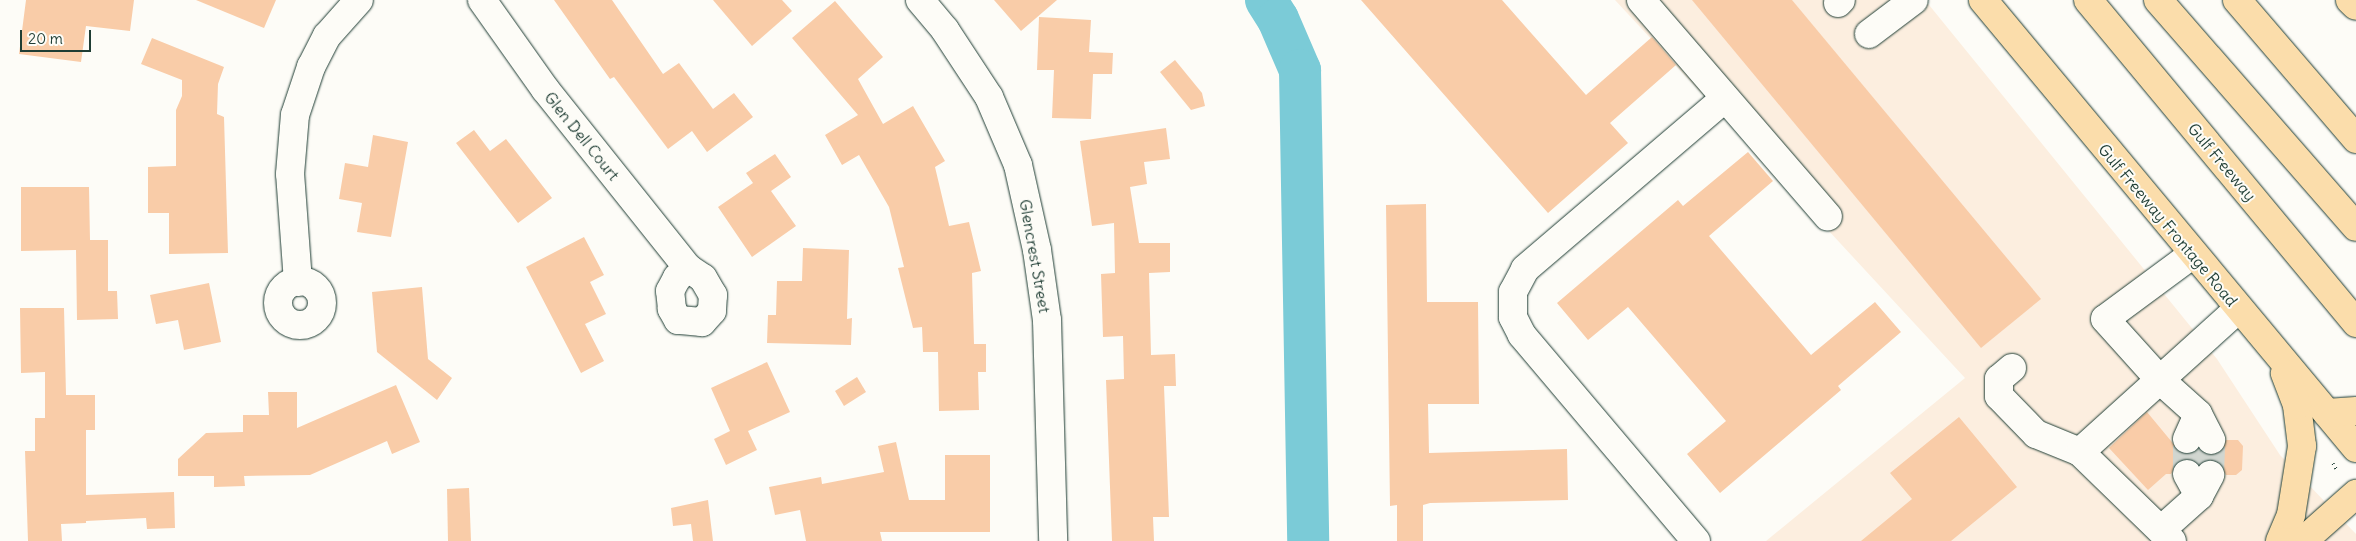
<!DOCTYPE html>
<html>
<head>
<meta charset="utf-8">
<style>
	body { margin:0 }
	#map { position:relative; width:2356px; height:541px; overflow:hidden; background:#fdfcf7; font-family:Delius,sans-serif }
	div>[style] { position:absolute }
	.built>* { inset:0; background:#fceedf }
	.river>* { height:42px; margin:-21px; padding:0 21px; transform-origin:21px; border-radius:21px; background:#7bcbd7 }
	.building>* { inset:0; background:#f9cca8 }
	.minor-tunnel>* { height:28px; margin-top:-14px; transform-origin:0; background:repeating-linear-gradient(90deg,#d1d6d0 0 28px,transparent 0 42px) }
	.path>* { height:3px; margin-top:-1.5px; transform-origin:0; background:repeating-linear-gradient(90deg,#1f3d34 0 1px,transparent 0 5px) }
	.roads { filter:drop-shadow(0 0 1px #1f3d34) drop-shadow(0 0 1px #1f3d34) }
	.minor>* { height:28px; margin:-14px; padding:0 14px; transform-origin:14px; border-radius:14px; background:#fdfcf7 }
	.minor>.ring { margin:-14px; padding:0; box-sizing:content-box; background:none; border:28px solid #fdfcf7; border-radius:50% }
	.major>* { height:28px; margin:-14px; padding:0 14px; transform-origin:14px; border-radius:14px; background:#fbddab }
	.highway>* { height:28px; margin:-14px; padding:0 14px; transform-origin:14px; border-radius:14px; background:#fbddab }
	span { translate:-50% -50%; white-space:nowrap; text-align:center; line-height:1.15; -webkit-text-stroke:4px #fdfcf7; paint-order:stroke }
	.street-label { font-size:16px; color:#1f3d34 }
	.scale { position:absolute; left:20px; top:30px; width:71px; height:22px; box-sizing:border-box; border:2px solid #1f3d34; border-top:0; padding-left:6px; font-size:15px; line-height:18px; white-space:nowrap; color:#1f3d34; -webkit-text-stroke:4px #fdfcf7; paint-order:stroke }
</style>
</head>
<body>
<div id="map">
	<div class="built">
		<div style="clip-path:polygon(1615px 0,1925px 0,2217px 359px,2280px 455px,2356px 534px,2356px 541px,1766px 541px,1965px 378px)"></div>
	</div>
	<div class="river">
		<div style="left:1266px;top:0;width:22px;rotate:58deg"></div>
		<div style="left:1278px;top:19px;width:56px;rotate:66.7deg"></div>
		<div style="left:1300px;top:70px;width:471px;rotate:89deg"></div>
	</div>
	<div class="building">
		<div style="clip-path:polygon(26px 0,134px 0,130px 31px,86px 26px,81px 62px,19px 54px)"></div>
		<div style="clip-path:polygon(196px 0,276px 0,264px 28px)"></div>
		<div style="clip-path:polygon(554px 0,612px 0,663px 74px,679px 63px,713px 109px,734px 93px,753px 117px,707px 152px,692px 131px,668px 149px,614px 77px,610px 79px)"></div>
		<div style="clip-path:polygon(713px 0,782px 0,792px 11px,752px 46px)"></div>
		<div style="clip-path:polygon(994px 0,1057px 0,1021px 31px)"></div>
		<div style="clip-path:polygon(1361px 0,1502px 0,1586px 95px,1652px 37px,1676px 65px,1610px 123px,1628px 143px,1548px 213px)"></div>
		<div style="clip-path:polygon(1692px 0,1792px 0,2041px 299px,1981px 348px)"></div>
		<div style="clip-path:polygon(835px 1px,883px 57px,858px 79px,883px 124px,913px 106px,945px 161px,935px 167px,949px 226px,969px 222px,981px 271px,972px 273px,974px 344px,986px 344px,986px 372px,978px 372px,979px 410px,939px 411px,938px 352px,923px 352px,922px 327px,913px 328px,898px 268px,904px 267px,889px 207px,859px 155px,842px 165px,825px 135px,858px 115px,792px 38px)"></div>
		<div style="clip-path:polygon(1039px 17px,1091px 20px,1089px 52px,1113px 53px,1112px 74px,1093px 74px,1091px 119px,1052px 118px,1054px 70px,1037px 70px)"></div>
		<div style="clip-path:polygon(152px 38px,224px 67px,218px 84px,217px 114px,224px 117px,228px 253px,169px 254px,169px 213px,148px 213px,148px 167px,176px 166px,176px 110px,182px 96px,182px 80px,141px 64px)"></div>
		<div style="clip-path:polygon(1175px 60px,1202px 93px,1205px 106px,1191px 110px,1160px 72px)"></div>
		<div style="clip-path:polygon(1166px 128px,1170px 159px,1144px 162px,1147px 184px,1130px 187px,1139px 243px,1170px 243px,1170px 272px,1149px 273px,1151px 355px,1175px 354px,1176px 386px,1164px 386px,1169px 517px,1153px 517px,1154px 541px,1112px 541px,1106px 380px,1124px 379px,1123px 336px,1103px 337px,1101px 274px,1115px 273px,1114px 223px,1092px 226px,1080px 141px)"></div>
		<div style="clip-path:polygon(474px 130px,490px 151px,506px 139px,552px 198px,518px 223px,456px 143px)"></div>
		<div style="clip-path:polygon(373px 135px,408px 142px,391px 237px,357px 232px,362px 203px,339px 199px,345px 163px,368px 167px)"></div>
		<div style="clip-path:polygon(1748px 152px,1773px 181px,1709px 236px,1811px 355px,1875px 302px,1901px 332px,1838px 386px,1841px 390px,1720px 493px,1687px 454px,1726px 421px,1628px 307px,1588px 340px,1557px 303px,1678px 200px,1683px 206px)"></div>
		<div style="clip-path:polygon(775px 154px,791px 177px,771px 191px,796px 226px,752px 257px,718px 207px,753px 183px,746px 173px)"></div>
		<div style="clip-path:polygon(21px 187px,89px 187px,90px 240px,108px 240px,108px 291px,117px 291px,118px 319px,77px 320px,76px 250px,21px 251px)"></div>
		<div style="clip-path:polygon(1426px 204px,1427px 302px,1478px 302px,1479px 404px,1428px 404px,1429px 453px,1567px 449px,1568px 500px,1430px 503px,1423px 505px,1423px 541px,1397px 541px,1397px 505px,1390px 506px,1386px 205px)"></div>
		<div style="clip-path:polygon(584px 237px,604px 275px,590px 282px,606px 314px,585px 324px,604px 361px,581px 373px,526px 267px)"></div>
		<div style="clip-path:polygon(803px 248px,849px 250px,847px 319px,852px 318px,851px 345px,767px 343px,768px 315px,776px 315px,777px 281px,802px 281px)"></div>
		<div style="clip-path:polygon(209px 283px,221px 342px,184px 350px,178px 320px,156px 324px,150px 295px)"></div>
		<div style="clip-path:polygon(422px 287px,428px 359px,452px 378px,437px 400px,377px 352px,372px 292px)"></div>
		<div style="clip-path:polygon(20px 308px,64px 308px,66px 395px,95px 395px,95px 430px,86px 430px,86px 495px,174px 492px,175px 528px,147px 529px,146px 518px,86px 521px,86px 523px,61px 524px,62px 541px,28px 541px,25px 451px,35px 451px,35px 418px,45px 418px,45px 372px,21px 373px)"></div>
		<div style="clip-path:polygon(767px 362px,790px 412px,748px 431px,757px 450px,726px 465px,714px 439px,730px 431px,711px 388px)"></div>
		<div style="clip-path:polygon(857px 377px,866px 392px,844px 406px,835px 391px)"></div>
		<div style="clip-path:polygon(396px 385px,420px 442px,392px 454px,387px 441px,310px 475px,244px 476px,245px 486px,214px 487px,214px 476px,178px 476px,178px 459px,206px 433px,243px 432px,243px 415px,269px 415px,268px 392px,297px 392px,297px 428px)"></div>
		<div style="clip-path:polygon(2147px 412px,2181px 453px,2189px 454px,2199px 449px,2210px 456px,2218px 454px,2226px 440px,2238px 440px,2243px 446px,2242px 470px,2236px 475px,2226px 475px,2217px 461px,2209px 459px,2199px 465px,2187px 458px,2179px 461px,2171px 474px,2166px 474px,2148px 490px,2109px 448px)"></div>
		<div style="clip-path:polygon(1959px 417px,2017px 487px,1951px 541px,1861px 541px,1912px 499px,1890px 473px)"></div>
		<div style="clip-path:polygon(896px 442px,909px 500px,945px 500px,945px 455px,990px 455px,990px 532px,880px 532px,882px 541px,806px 541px,800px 510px,775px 515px,769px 487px,821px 477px,822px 484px,884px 472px,878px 446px)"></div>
		<div style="clip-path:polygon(469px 488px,471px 541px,448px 541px,447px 489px)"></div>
		<div style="clip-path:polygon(708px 500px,713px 541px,693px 541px,691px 524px,673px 526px,671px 508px)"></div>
	</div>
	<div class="minor-tunnel">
		<div style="left:2187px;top:474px;width:35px;rotate:-90deg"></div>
		<div style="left:2210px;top:475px;width:35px;rotate:-88deg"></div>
	</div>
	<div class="path">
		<div style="left:2333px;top:463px;width:8px;rotate:60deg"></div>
	</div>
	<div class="roads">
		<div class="minor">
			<div style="left:482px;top:0;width:109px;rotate:54.7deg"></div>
			<div style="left:545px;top:89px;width:229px;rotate:51.4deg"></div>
			<div style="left:688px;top:268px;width:18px;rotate:34deg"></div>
			<div style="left:703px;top:278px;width:20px;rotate:60deg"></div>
			<div style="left:713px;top:295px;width:16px;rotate:94deg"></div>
			<div style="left:712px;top:311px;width:15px;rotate:132deg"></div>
			<div style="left:702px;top:322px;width:24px;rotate:-175deg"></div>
			<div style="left:678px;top:320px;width:13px;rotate:-119deg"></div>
			<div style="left:672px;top:309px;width:18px;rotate:-96deg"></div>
			<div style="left:670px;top:291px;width:15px;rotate:-62deg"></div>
			<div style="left:677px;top:278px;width:15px;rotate:-42deg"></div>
			<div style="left:920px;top:0;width:39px;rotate:50deg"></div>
			<div style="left:945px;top:30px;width:80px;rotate:56.7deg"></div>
			<div style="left:989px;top:97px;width:74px;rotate:66.9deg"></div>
			<div style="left:1018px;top:165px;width:87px;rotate:77.4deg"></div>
			<div style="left:1037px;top:250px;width:71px;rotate:81.9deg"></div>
			<div style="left:1047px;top:320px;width:221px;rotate:88.4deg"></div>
			<div style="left:1641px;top:0;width:286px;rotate:49.2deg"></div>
			<div style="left:1838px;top:3px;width:4px;rotate:-45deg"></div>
			<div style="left:1869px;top:34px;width:56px;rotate:-37.1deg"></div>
			<div style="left:2193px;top:254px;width:109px;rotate:143.5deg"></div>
			<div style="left:2105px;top:319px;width:81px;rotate:48deg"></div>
			<div style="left:2159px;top:379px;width:52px;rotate:41.9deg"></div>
			<div class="ring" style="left:278px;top:281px;width:16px;height:16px"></div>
			<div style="left:298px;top:282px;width:108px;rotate:-94.2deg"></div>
			<div style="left:290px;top:174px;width:59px;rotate:-85.2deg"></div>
			<div style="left:295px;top:115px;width:51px;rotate:-71.6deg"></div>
			<div style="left:311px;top:67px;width:35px;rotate:-63deg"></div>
			<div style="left:327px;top:36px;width:48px;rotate:-48.4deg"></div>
			<div style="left:2012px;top:368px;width:17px;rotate:140deg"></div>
			<div style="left:1999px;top:379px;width:17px;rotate:90deg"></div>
			<div style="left:1999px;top:396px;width:53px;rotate:45.8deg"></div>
			<div style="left:2036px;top:434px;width:48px;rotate:22.2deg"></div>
			<div style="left:2080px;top:452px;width:128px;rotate:44.1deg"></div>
			<div style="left:2187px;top:439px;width:27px;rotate:-66deg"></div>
			<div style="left:2198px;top:414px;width:29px;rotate:63deg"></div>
			<div style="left:2080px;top:452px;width:213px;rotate:-42.1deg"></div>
			<div style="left:2187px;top:474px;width:25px;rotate:61deg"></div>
			<div style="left:2199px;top:496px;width:24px;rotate:-62deg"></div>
			<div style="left:2161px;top:530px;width:51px;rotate:-41.8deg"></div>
			<div style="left:1696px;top:541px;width:270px;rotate:-130.2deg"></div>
			<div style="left:1522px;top:335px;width:20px;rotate:-117deg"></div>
			<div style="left:1513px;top:317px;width:25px;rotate:-90deg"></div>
			<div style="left:1513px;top:292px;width:26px;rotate:-62deg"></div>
			<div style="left:1525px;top:269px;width:263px;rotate:-40.5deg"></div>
		</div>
		<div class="major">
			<div style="left:1983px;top:0;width:583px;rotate:50.22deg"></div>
			<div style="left:2350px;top:0;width:8px;rotate:45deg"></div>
			<div style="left:2327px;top:413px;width:29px;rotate:-4deg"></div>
			<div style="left:2280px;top:541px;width:28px;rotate:-67deg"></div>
			<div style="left:2291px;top:515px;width:70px;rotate:-80.9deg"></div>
			<div style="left:2302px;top:446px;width:41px;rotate:-97deg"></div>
			<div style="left:2297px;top:405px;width:34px;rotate:-111deg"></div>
			<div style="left:2303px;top:541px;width:71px;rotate:-41.6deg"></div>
		</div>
		<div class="highway">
			<div style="left:2088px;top:0;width:420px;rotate:50.3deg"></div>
			<div style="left:2158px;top:0;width:301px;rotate:48.9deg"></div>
			<div style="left:2237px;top:0;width:183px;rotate:49.4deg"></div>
		</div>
	</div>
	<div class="street-label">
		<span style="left:582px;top:136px;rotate:51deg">Glen Dell Court</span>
		<span style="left:2222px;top:162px;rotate:50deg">Gulf Freeway</span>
		<span style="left:2168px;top:225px;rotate:50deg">Gulf Freeway Frontage Road</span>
		<span style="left:1035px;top:256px;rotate:80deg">Glencrest Street</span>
	</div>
	<div class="scale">20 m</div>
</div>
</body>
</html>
